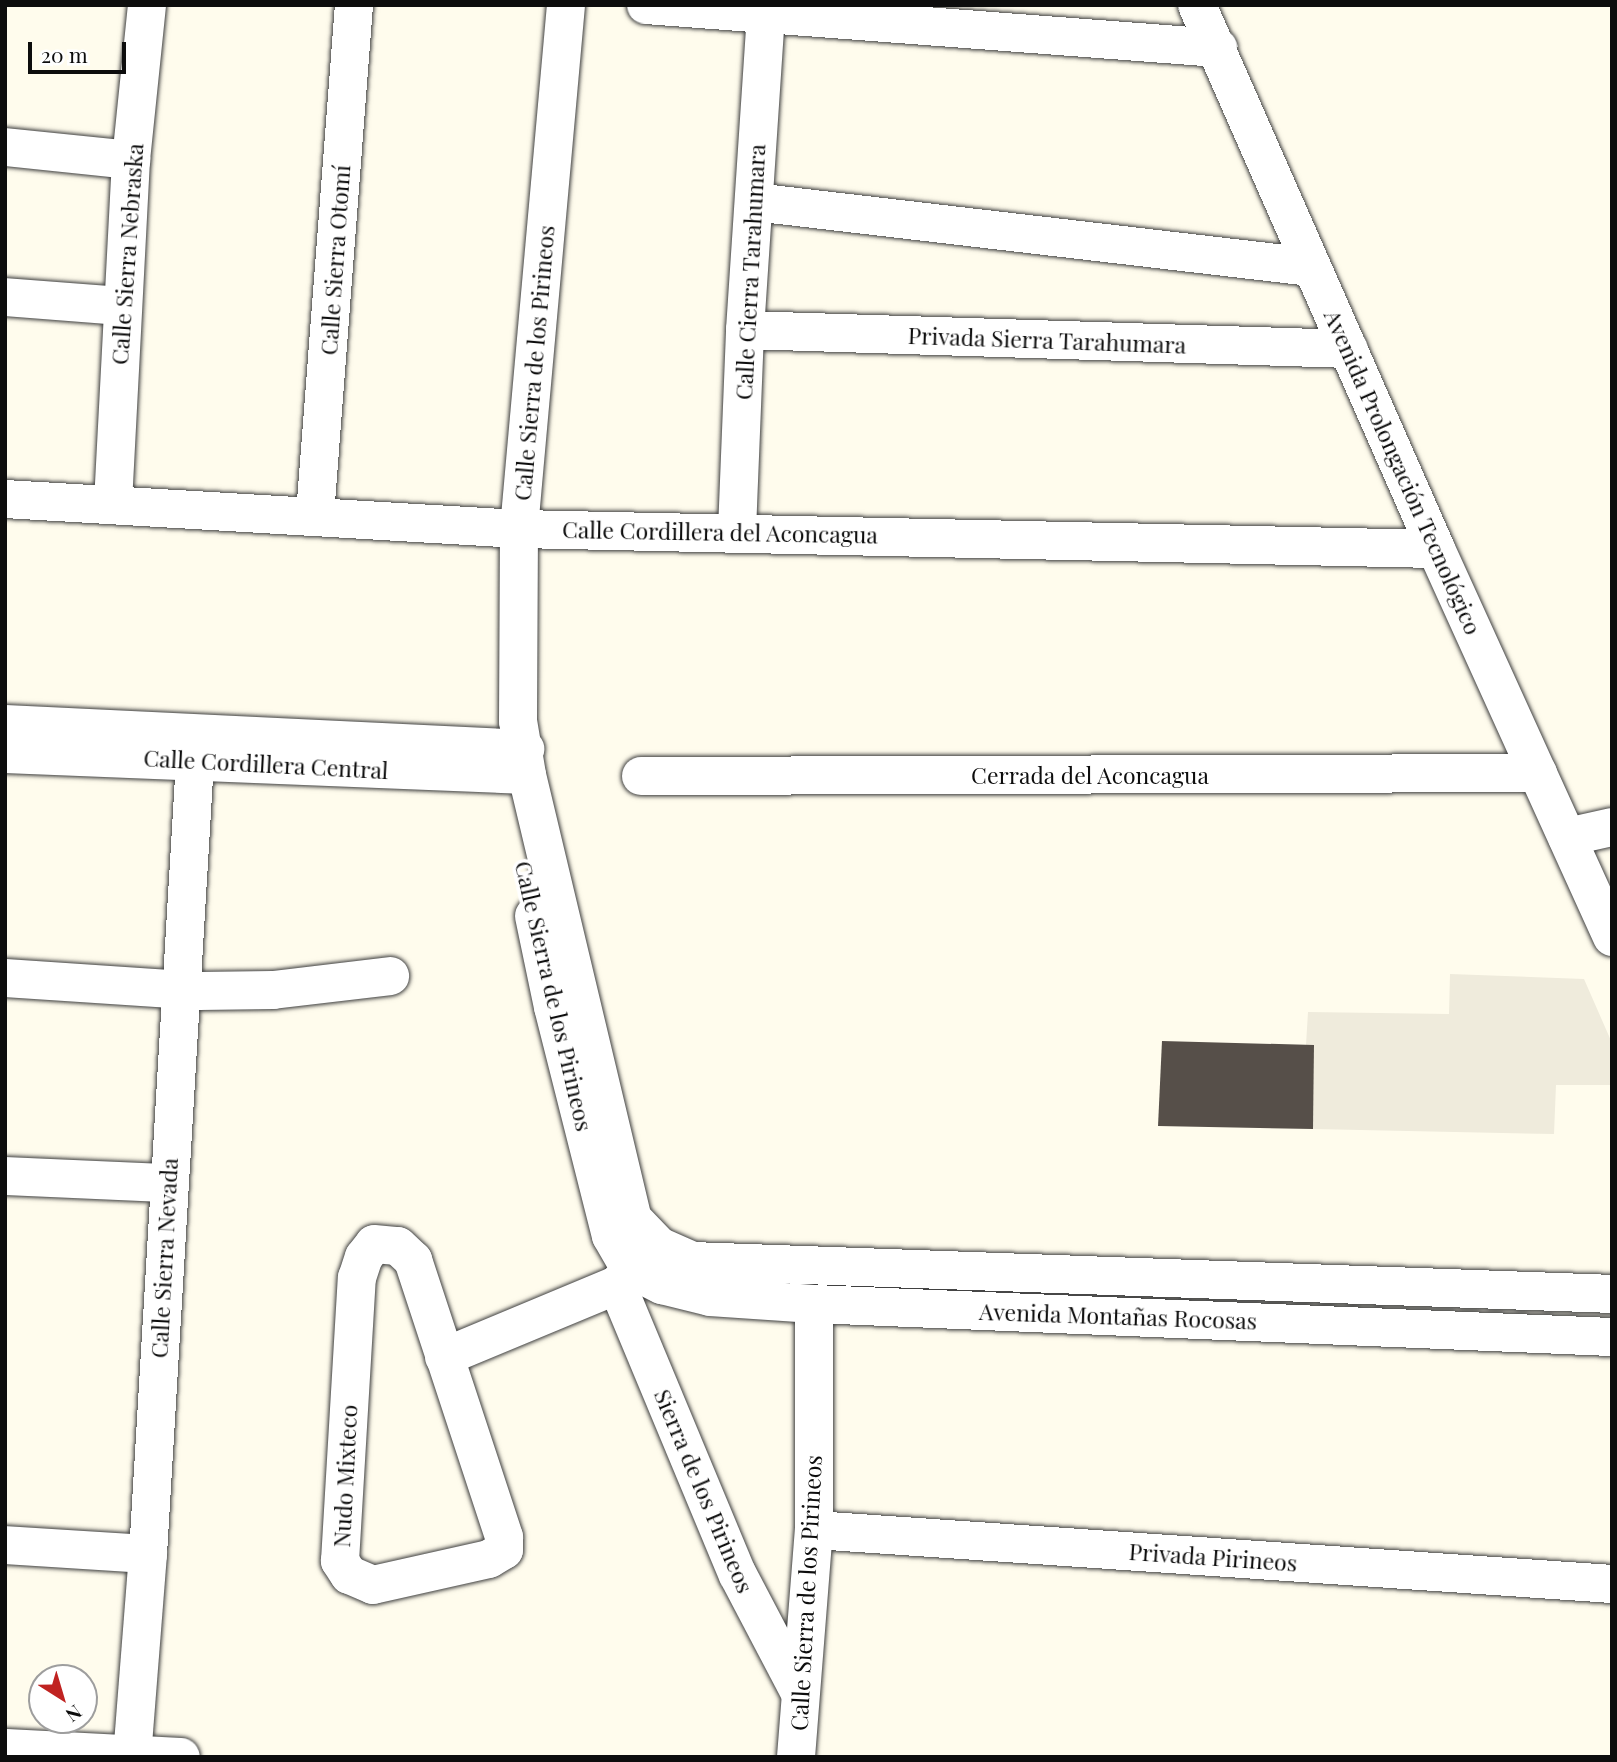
<!DOCTYPE html>
<html>
<head>
<meta charset="utf-8">
<style>
	body { margin:0 }
	#map { position:relative; width:1617px; height:1762px; overflow:hidden; background:#fffced; font-family:"Playfair Display",serif }
	div>[style] { position:absolute }
	.plaza>* { inset:0; background:#efebdc }
	.building>* { inset:0; background:#564f49 }
	.roads { filter:drop-shadow(0 0 2px #404040) drop-shadow(0 0 2px #404040) }
	.minor>* { height:38px; margin:-19px; padding:0 19px; transform-origin:19px; border-radius:19px; background:#fff }
	span { translate:-50% -50%; white-space:nowrap; text-align:center; line-height:1.15; -webkit-text-stroke:7px #fff; paint-order:stroke }
	.street-label { font-size:23px; color:#0d0d0d }
	.frame { position:absolute; inset:0; border:7px solid #0d0d0d; pointer-events:none }
	.north { position:absolute; left:28px; top:1664px; width:70px; height:70px; box-sizing:border-box; background:#fff; border:2px solid #9e9e9e; border-radius:50%; rotate:143deg; font-size:19px; font-weight:700; line-height:28px; text-align:center; color:#0d0d0d }
	.north::after { content:''; display:block; margin:auto; width:24px; height:32px; background:#c02321; clip-path:polygon(50% 0,100% 100%,50% 72%,0 100%) }
	.scale { position:absolute; left:28px; top:42px; width:98px; height:32px; box-sizing:border-box; border:4px solid #0d0d0d; border-top:0; padding-left:9px; font-size:21px; line-height:24px; white-space:nowrap; color:#0d0d0d; -webkit-text-stroke:5px #fff; paint-order:stroke }
</style>
</head>
<body>
<div id="map">
	<div class="plaza">
		<div style="clip-path:polygon(1450px 974px,1584px 979px,1612px 1043px,1612px 1085px,1556px 1085px,1554px 1134px,1313px 1129px,1314px 1046px,1306px 1045px,1308px 1012px,1449px 1014px)"></div>
	</div>
	<div class="building">
		<div style="clip-path:polygon(1162px 1041px,1314px 1045px,1313px 1129px,1158px 1126px)"></div>
	</div>
	<div class="roads">
		<div class="minor">
			<div style="left:566px;top:5px;width:526px;rotate:95.13deg"></div>
			<div style="left:519px;top:529px;width:192px;rotate:90.3deg"></div>
			<div style="left:518px;top:721px;width:55px;rotate:80.5deg"></div>
			<div style="left:527px;top:775px;width:456px;rotate:76.6deg"></div>
			<div style="left:633px;top:1219px;width:37px;rotate:46deg"></div>
			<div style="left:659px;top:1246px;width:36px;rotate:24deg"></div>
			<div style="left:692px;top:1261px;width:921px;rotate:2.05deg"></div>
			<div style="left:646px;top:5px;width:574px;rotate:4.3deg"></div>
			<div style="left:1197px;top:5px;width:594px;rotate:66.28deg"></div>
			<div style="left:1436px;top:549px;width:426px;rotate:65.6deg"></div>
			<div style="left:5px;top:147px;width:127px;rotate:5.9deg"></div>
			<div style="left:754px;top:202px;width:561px;rotate:6.66deg"></div>
			<div style="left:5px;top:297px;width:117px;rotate:4.4deg"></div>
			<div style="left:745px;top:330px;width:604px;rotate:1.8deg"></div>
			<div style="left:5px;top:499px;width:515px;rotate:3.34deg"></div>
			<div style="left:519px;top:529px;width:917px;rotate:1.25deg"></div>
			<div style="left:113px;top:503px;width:343px;rotate:-87deg"></div>
			<div style="left:131px;top:160px;width:156px;rotate:-84.1deg"></div>
			<div style="left:315px;top:515px;width:511px;rotate:-85.63deg"></div>
			<div style="left:737px;top:531px;width:201px;rotate:-87.7deg"></div>
			<div style="left:745px;top:330px;width:317px;rotate:-86.2deg"></div>
			<div style="left:5px;top:724px;width:521px;rotate:2.75deg"></div>
			<div style="left:5px;top:754px;width:522px;rotate:2.3deg"></div>
			<div style="left:641px;top:776px;width:897px;rotate:-0.19deg"></div>
			<div style="left:1567px;top:837px;width:46px;rotate:-12.5deg"></div>
			<div style="left:534px;top:916px;width:93px;rotate:78.2deg"></div>
			<div style="left:553px;top:1007px;width:236px;rotate:75.8deg"></div>
			<div style="left:611px;top:1236px;width:38px;rotate:60deg"></div>
			<div style="left:630px;top:1269px;width:36px;rotate:27deg"></div>
			<div style="left:662px;top:1285px;width:49px;rotate:14deg"></div>
			<div style="left:710px;top:1297px;width:104px;rotate:3.9deg"></div>
			<div style="left:814px;top:1304px;width:799px;rotate:2.37deg"></div>
			<div style="left:5px;top:978px;width:194px;rotate:3.8deg"></div>
			<div style="left:199px;top:991px;width:74px;rotate:-0.8deg"></div>
			<div style="left:273px;top:990px;width:118px;rotate:-6.8deg"></div>
			<div style="left:5px;top:1176px;width:163px;rotate:2.5deg"></div>
			<div style="left:374px;top:1244px;width:24px;rotate:5deg"></div>
			<div style="left:398px;top:1246px;width:21px;rotate:43deg"></div>
			<div style="left:413px;top:1260px;width:292px;rotate:71.8deg"></div>
			<div style="left:504px;top:1537px;width:13px;rotate:90deg"></div>
			<div style="left:504px;top:1550px;width:17px;rotate:149deg"></div>
			<div style="left:489px;top:1559px;width:119px;rotate:167.4deg"></div>
			<div style="left:373px;top:1585px;width:26px;rotate:-157deg"></div>
			<div style="left:349px;top:1575px;width:17px;rotate:-123deg"></div>
			<div style="left:340px;top:1561px;width:284px;rotate:-86.6deg"></div>
			<div style="left:357px;top:1278px;width:22px;rotate:-72deg"></div>
			<div style="left:364px;top:1257px;width:16px;rotate:-52deg"></div>
			<div style="left:617px;top:1285px;width:314px;rotate:67.4deg"></div>
			<div style="left:738px;top:1575px;width:133px;rotate:62.3deg"></div>
			<div style="left:444px;top:1357px;width:187px;rotate:-22.6deg"></div>
			<div style="left:617px;top:1285px;width:24px;rotate:-48deg"></div>
			<div style="left:814px;top:1530px;width:800px;rotate:3.87deg"></div>
			<div style="left:5px;top:1545px;width:143px;rotate:3.6deg"></div>
			<div style="left:5px;top:1748px;width:176px;rotate:2.9deg"></div>
			<div style="left:132px;top:1757px;width:204px;rotate:-85.5deg"></div>
			<div style="left:148px;top:1554px;width:795px;rotate:-86.61deg"></div>
			<div style="left:796px;top:1757px;width:228px;rotate:-85.5deg"></div>
			<div style="left:814px;top:1530px;width:226px;rotate:-90deg"></div>
		</div>
	</div>
	<div class="street-label">
		<span style="left:127px;top:254px;rotate:-86deg">Calle Sierra Nebraska</span>
		<span style="left:335px;top:260px;rotate:-86deg">Calle Sierra Otomí</span>
		<span style="left:750px;top:272px;rotate:-87deg">Calle Cierra Tarahumara</span>
		<span style="left:1047px;top:340px;rotate:2deg">Privada Sierra Tarahumara</span>
		<span style="left:534px;top:363px;rotate:-85deg">Calle Sierra de los Pirineos</span>
		<span style="left:1403px;top:472px;rotate:66deg">Avenida Prolongación Tecnológico</span>
		<span style="left:720px;top:532px;rotate:1deg">Calle Cordillera del Aconcagua</span>
		<span style="left:266px;top:764px;rotate:3deg">Calle Cordillera Central</span>
		<span style="left:1090px;top:775px">Cerrada del Aconcagua</span>
		<span style="left:554px;top:996px;rotate:77deg">Calle Sierra de los Pirineos</span>
		<span style="left:164px;top:1258px;rotate:-87deg">Calle Sierra Nevada</span>
		<span style="left:1118px;top:1316px;rotate:2deg">Avenida Montañas Rocosas</span>
		<span style="left:345px;top:1476px;rotate:-87deg">Nudo Mixteco</span>
		<span style="left:704px;top:1491px;rotate:67deg">Sierra de los Pirineos</span>
		<span style="left:1213px;top:1557px;rotate:4deg">Privada Pirineos</span>
		<span style="left:806px;top:1593px;rotate:-87deg">Calle Sierra de los Pirineos</span>
	</div>
	<div class="frame"></div>
	<div class="north">N</div>
	<div class="scale">20 m</div>
</div>
</body>
</html>
